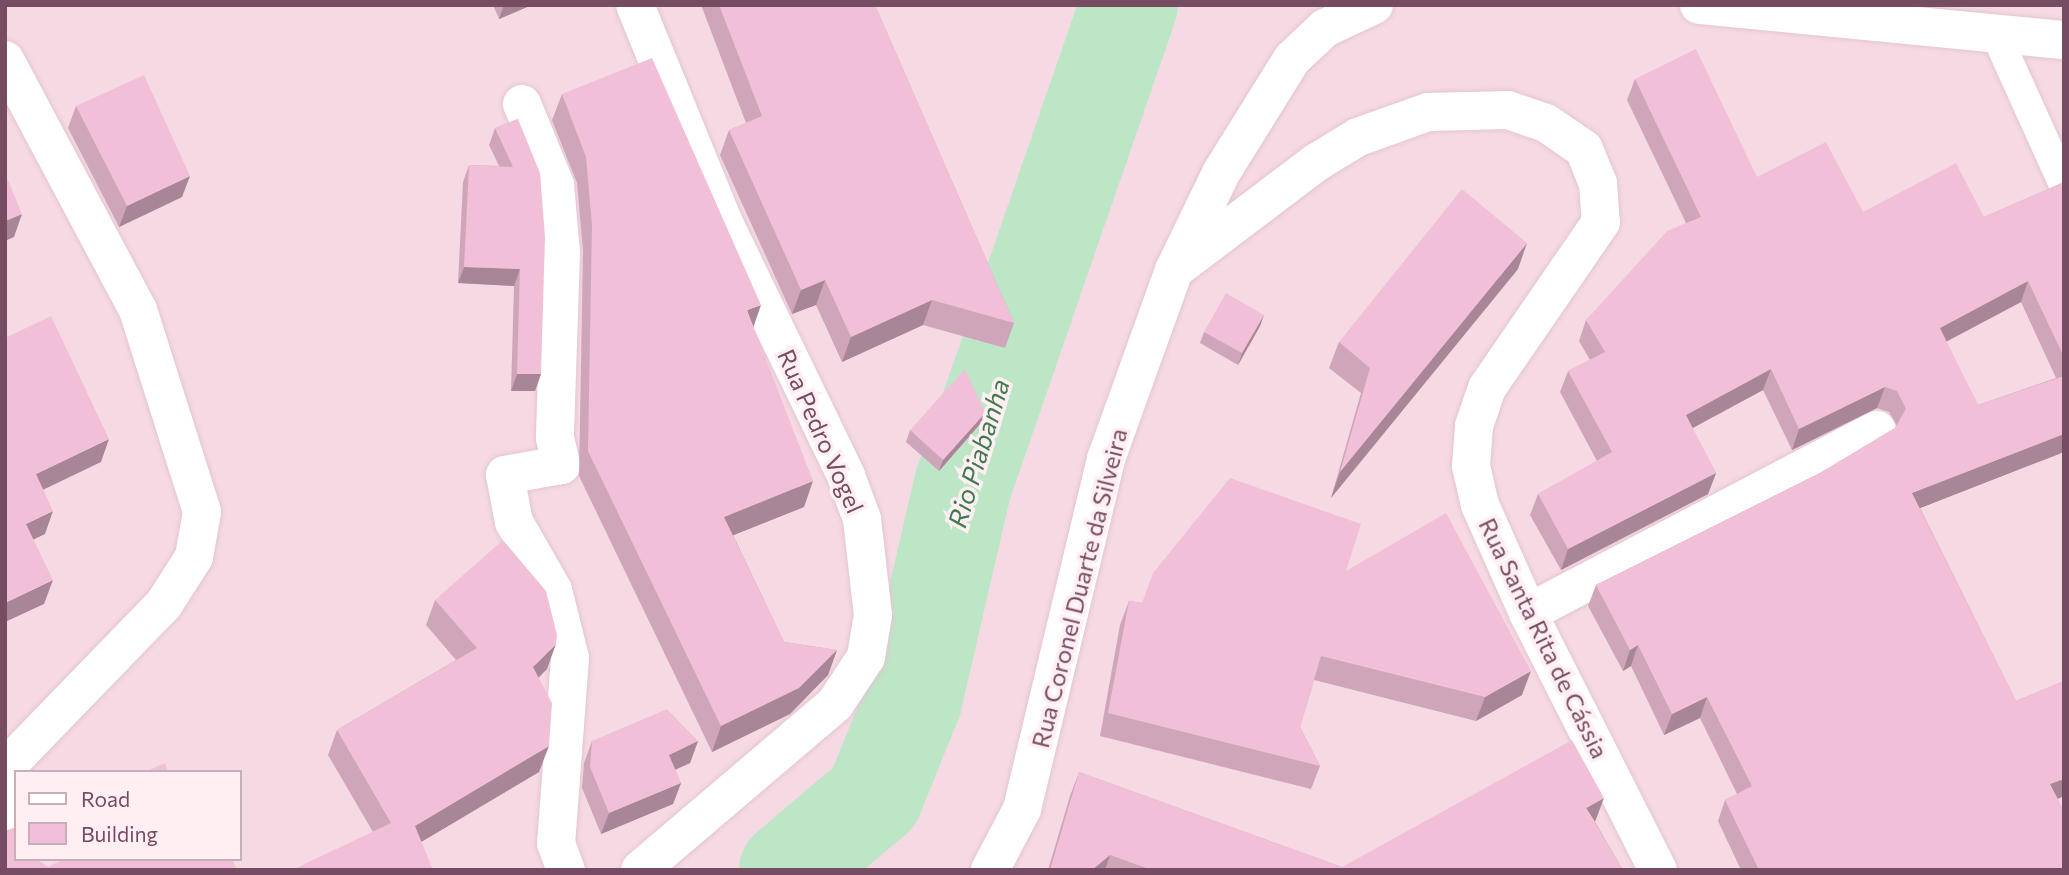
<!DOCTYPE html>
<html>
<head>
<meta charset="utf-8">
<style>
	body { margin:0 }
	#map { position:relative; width:2069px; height:875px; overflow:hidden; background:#fce8ee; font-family:Commissioner,sans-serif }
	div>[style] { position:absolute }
	.residential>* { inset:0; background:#f6dae3 }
	.river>* { height:98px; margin:-49px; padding:0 49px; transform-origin:49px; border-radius:49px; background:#bde6c7 }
	.roads { filter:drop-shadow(0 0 2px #e3c5d2) drop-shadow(0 0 2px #e3c5d2) }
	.lane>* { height:30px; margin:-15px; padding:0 15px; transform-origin:15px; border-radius:15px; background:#fff }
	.street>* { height:38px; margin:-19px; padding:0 19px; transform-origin:19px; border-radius:19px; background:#fff }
	.wall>* { inset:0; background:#cfa5ba }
	.shaded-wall>* { inset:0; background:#a98697 }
	.building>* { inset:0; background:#f1c0d8 }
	span { translate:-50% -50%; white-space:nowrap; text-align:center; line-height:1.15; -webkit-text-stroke:7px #ffeff3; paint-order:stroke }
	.street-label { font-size:24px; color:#764c63 }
	.water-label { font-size:26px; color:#407b50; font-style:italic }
	.frame { position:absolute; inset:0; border:7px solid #764c63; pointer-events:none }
	.legend { position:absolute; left:14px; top:770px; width:228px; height:91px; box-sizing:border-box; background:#ffeff3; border:2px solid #c8aeb9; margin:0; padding:9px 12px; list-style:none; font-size:21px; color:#764c63 }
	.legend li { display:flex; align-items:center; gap:14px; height:35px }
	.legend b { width:35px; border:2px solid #c8aeb9 }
</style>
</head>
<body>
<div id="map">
	<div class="residential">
		<div style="clip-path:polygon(evenodd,5px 5px,2064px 5px,2064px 870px,5px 870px,5px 5px,16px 772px,240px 772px,240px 859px,16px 859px,16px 772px)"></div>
	</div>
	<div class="river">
		<div style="left:788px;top:870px;width:113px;rotate:-40.3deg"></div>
		<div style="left:874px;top:797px;width:104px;rotate:-67.9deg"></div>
		<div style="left:913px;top:701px;width:222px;rotate:-77deg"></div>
		<div style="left:963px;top:485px;width:508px;rotate:-70.92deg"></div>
	</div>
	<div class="roads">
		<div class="lane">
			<div style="left:1995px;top:32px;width:168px;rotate:65.7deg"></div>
		</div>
		<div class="street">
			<div style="left:635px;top:5px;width:233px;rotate:67.8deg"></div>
			<div style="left:723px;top:221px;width:283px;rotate:64.2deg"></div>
			<div style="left:846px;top:476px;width:46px;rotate:69.6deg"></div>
			<div style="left:862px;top:519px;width:97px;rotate:83.5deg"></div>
			<div style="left:873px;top:615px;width:43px;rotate:99.5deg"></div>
			<div style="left:866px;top:657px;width:56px;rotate:123.4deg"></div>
			<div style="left:835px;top:704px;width:256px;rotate:139.6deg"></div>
			<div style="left:1699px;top:5px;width:367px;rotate:5.5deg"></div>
			<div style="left:5px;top:60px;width:283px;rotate:62deg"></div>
			<div style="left:138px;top:310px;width:212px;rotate:72.4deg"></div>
			<div style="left:202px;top:512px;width:46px;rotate:100.1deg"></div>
			<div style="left:194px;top:557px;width:56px;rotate:122.6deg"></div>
			<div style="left:164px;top:604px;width:228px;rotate:134.1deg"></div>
			<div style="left:522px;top:104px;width:87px;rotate:67.8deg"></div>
			<div style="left:555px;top:185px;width:68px;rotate:85deg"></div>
			<div style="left:561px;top:253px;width:185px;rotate:91.9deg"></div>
			<div style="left:555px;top:438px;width:28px;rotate:77deg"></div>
			<div style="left:561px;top:465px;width:57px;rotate:169.9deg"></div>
			<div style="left:505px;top:475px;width:48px;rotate:79.2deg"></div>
			<div style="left:514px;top:522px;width:78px;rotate:60.2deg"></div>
			<div style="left:553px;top:590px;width:70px;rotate:76deg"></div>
			<div style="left:570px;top:658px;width:186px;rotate:94.3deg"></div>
			<div style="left:556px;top:843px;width:29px;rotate:70deg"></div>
			<div style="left:1174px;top:270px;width:179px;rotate:-37.1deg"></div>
			<div style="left:1317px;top:162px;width:48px;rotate:-31.4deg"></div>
			<div style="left:1358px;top:137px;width:74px;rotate:-19.7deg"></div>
			<div style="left:1428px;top:112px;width:80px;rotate:-1.4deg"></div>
			<div style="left:1508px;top:110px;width:40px;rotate:18.9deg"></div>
			<div style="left:1546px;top:123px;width:46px;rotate:34.4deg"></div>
			<div style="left:1584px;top:149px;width:37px;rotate:68deg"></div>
			<div style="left:1598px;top:183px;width:39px;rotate:86deg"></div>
			<div style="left:1601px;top:222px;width:201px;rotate:124.5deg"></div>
			<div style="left:1487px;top:388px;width:40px;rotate:108.9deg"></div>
			<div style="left:1474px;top:426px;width:40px;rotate:94.3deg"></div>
			<div style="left:1471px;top:466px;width:40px;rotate:77deg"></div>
			<div style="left:1480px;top:505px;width:118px;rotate:66deg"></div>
			<div style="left:1528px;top:613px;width:288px;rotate:63.2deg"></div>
			<div style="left:1528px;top:613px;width:394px;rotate:-27.7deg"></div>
			<div style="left:5px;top:795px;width:25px;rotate:64deg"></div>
			<div style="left:990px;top:870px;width:69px;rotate:-62.3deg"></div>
			<div style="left:1022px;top:809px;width:360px;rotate:-76.5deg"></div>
			<div style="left:1106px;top:459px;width:201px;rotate:-70.2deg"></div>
			<div style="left:1174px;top:270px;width:108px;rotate:-64.1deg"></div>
			<div style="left:1221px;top:173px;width:134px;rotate:-58.1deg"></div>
			<div style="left:1292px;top:59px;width:45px;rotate:-43.2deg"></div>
			<div style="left:1325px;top:28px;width:54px;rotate:-25.1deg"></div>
		</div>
	</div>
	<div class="wall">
		<div style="clip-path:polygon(493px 5px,532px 5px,499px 19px)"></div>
		<div style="clip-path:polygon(701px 5px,875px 5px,1014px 323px,1005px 348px,923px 325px,842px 362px,816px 305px,792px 314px,720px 155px,729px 130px,746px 123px)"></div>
		<div style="clip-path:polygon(evenodd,1635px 79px,1757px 177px,1863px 212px,1984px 217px,2064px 182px,2064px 452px,1920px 508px,2016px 701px,2064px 681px,2064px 796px,2058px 799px,2064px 870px,1741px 870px,1718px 821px,1725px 800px,1737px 794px,1700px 718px,1664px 735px,1631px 666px,1623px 671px,1588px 606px,1596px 585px,1820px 473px,1895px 428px,1897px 426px,1889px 412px,1877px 408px,1792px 450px,1763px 390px,1692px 428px,1716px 473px,1708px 494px,1561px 570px,1530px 515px,1538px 494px,1597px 461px,1560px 392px,1568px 371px,1590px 360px,1579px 341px,1586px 320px,1686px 223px,1627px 100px,1635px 79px,2021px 302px,2056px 378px,1978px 405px,1946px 342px,2021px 302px)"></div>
		<div style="clip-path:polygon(562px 94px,753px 326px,804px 507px,733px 535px,784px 642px,837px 650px,828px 675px,790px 714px,712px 752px,579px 476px,583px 251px,577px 183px,552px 120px)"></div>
		<div style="clip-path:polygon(76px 106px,182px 197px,119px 227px,68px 128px)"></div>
		<div style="clip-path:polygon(518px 119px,541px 374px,535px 391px,511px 391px,514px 286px,458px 283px,463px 182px,469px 165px,499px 166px,489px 145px,495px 128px)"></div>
		<div style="clip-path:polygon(1518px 269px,1331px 498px,1361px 393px,1329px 368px,1339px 342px)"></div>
		<div style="clip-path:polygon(1264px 315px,1260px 326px,1238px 365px,1200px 343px,1204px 332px)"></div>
		<div style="clip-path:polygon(985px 413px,980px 424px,939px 471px,906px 442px,910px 430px)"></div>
		<div style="clip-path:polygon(1346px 571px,1522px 695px,1476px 721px,1314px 680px,1300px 727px,1320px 766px,1311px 789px,1100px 736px,1120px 625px,1129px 601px,1142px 603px)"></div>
		<div style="clip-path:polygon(435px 600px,547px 669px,539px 677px,539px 772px,421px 842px,373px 832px,328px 755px,337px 730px,456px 660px,426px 625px)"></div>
		<div style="clip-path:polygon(592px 741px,698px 741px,690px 763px,675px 770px,681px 783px,673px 804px,601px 834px,582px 788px,584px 763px)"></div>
		<div style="clip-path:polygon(1079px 772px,1342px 867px,1595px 822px,1623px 870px,1048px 870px,1070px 796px)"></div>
	</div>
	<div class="shaded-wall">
		<div style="clip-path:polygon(504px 5px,532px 5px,499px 19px)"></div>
		<div style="clip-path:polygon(190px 176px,182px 197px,119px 227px,127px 206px)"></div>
		<div style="clip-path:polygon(22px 214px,14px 237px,5px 241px,5px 221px)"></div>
		<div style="clip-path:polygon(1527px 243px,1518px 269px,1331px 498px,1340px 472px)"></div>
		<div style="clip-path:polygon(464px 267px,520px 269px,514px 286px,458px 283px)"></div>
		<div style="clip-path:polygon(825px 280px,816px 305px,792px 314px,801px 290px)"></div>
		<div style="clip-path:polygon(2028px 281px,2021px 302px,1932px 349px,1940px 328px)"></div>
		<div style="clip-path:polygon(932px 300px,923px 325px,842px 362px,851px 337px)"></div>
		<div style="clip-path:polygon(761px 305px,752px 331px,747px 310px)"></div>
		<div style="clip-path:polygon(1264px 315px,1260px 326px,1238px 365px,1242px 353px)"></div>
		<div style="clip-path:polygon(1771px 369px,1763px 390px,1678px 436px,1686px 415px)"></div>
		<div style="clip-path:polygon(517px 374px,541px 374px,535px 391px,511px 391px)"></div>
		<div style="clip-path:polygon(1885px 387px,1877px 408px,1792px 450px,1799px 429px)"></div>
		<div style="clip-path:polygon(985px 413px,980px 424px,939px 471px,943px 460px)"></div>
		<div style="clip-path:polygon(2064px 434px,2064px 452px,1905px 514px,1912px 493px)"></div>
		<div style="clip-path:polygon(109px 439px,101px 462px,28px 497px,36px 474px)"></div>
		<div style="clip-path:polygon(1716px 473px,1708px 494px,1561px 570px,1568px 549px)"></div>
		<div style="clip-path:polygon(813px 481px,804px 507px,714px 543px,724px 517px)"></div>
		<div style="clip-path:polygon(53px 511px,45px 534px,18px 547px,26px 524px)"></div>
		<div style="clip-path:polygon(53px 580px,44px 604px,5px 622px,5px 603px)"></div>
		<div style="clip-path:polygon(556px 644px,547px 669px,524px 692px,533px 667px)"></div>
		<div style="clip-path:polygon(1638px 645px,1631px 666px,1623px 671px,1630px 650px)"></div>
		<div style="clip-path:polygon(837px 650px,828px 675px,790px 714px,712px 752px,721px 726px)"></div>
		<div style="clip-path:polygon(1531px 671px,1522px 695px,1476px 721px,1485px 697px)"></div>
		<div style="clip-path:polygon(1707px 697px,1700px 718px,1664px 735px,1672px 714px)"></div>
		<div style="clip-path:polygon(698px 741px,690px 763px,661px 776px,669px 755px)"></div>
		<div style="clip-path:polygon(549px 746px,539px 772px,406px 851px,415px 826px)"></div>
		<div style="clip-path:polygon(2064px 779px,2064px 796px,2043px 805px,2050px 784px)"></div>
		<div style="clip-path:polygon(681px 783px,673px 804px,601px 834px,609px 813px)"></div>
		<div style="clip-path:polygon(1604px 798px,1595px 822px,1586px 808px)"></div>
		<div style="clip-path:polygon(1110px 855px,1105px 870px,1092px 870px)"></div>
	</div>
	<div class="building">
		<div style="clip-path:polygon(719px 5px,875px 5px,1014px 323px,932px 300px,851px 337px,825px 280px,801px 290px,729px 130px,762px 116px)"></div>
		<div style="clip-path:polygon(1696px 49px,1757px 177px,1826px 142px,1863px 212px,1956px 163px,1984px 217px,2064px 182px,2064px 357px,2028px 281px,1940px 328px,1978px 405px,2064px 376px,2064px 434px,1912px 493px,2016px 701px,2064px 681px,2064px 779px,2050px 784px,2064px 811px,2064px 870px,1759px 870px,1725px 800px,1752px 786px,1707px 697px,1672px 714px,1638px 645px,1630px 650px,1596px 585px,1820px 473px,1895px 428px,1906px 409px,1897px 391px,1885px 387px,1799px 429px,1771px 369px,1686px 415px,1716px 473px,1568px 549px,1538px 494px,1612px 452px,1568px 371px,1605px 352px,1586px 320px,1667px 231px,1701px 217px,1635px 79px)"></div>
		<div style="clip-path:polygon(652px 58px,761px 305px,747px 310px,813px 481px,724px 517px,784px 642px,837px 650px,799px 688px,721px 726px,588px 451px,592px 225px,586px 157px,562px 94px)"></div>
		<div style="clip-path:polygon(144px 75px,190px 176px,127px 206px,76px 106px)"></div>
		<div style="clip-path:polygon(518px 119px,540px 173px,545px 237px,541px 374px,517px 374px,520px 269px,464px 267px,469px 165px,513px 167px,495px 128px)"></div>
		<div style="clip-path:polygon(5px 173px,22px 214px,5px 221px)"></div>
		<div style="clip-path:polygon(1462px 189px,1527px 243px,1340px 472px,1370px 368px,1339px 342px)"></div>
		<div style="clip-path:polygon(1226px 293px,1264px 315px,1242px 353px,1204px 332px)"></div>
		<div style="clip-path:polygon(51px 316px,109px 439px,36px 474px,53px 511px,26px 524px,53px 580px,5px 603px,5px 338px)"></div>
		<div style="clip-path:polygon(965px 369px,985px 413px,943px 460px,910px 430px)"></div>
		<div style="clip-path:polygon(1230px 478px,1361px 524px,1346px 571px,1446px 513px,1531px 671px,1485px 697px,1321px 656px,1300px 727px,1320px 766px,1108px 713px,1129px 601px,1142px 603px,1153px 573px)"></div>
		<div style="clip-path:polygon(503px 540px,546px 591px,557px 635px,556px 644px,533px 667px,552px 703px,549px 746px,415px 826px,433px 870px,292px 870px,391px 823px,337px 730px,477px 648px,435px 600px)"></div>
		<div style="clip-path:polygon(667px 709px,698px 741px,669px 755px,681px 783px,609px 813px,590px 767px,592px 741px)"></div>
		<div style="clip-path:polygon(1572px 740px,1604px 798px,1586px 808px,1623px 870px,1152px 870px,1110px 855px,1092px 870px,1050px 870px,1079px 772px,1342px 867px)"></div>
		<div style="clip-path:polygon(165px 763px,168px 772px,145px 772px)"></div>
		<div style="clip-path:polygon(16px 827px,16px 859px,37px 859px,48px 867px,64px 859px,232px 859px,237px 870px,5px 870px,5px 831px)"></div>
	</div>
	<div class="street-label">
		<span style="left:821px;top:431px;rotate:66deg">Rua Pedro Vogel</span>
		<span style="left:1079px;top:588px;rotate:-76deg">Rua Coronel Duarte da Silveira</span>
		<span style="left:1544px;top:638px;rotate:64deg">Rua Santa Rita de Cássia</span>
	</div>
	<div class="water-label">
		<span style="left:978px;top:453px;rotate:-73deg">Rio Piabanha</span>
	</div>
	<div class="frame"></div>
	<ul class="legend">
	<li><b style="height:9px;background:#fff"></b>Road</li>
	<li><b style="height:19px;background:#f1c0d8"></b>Building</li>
	</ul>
</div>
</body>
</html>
